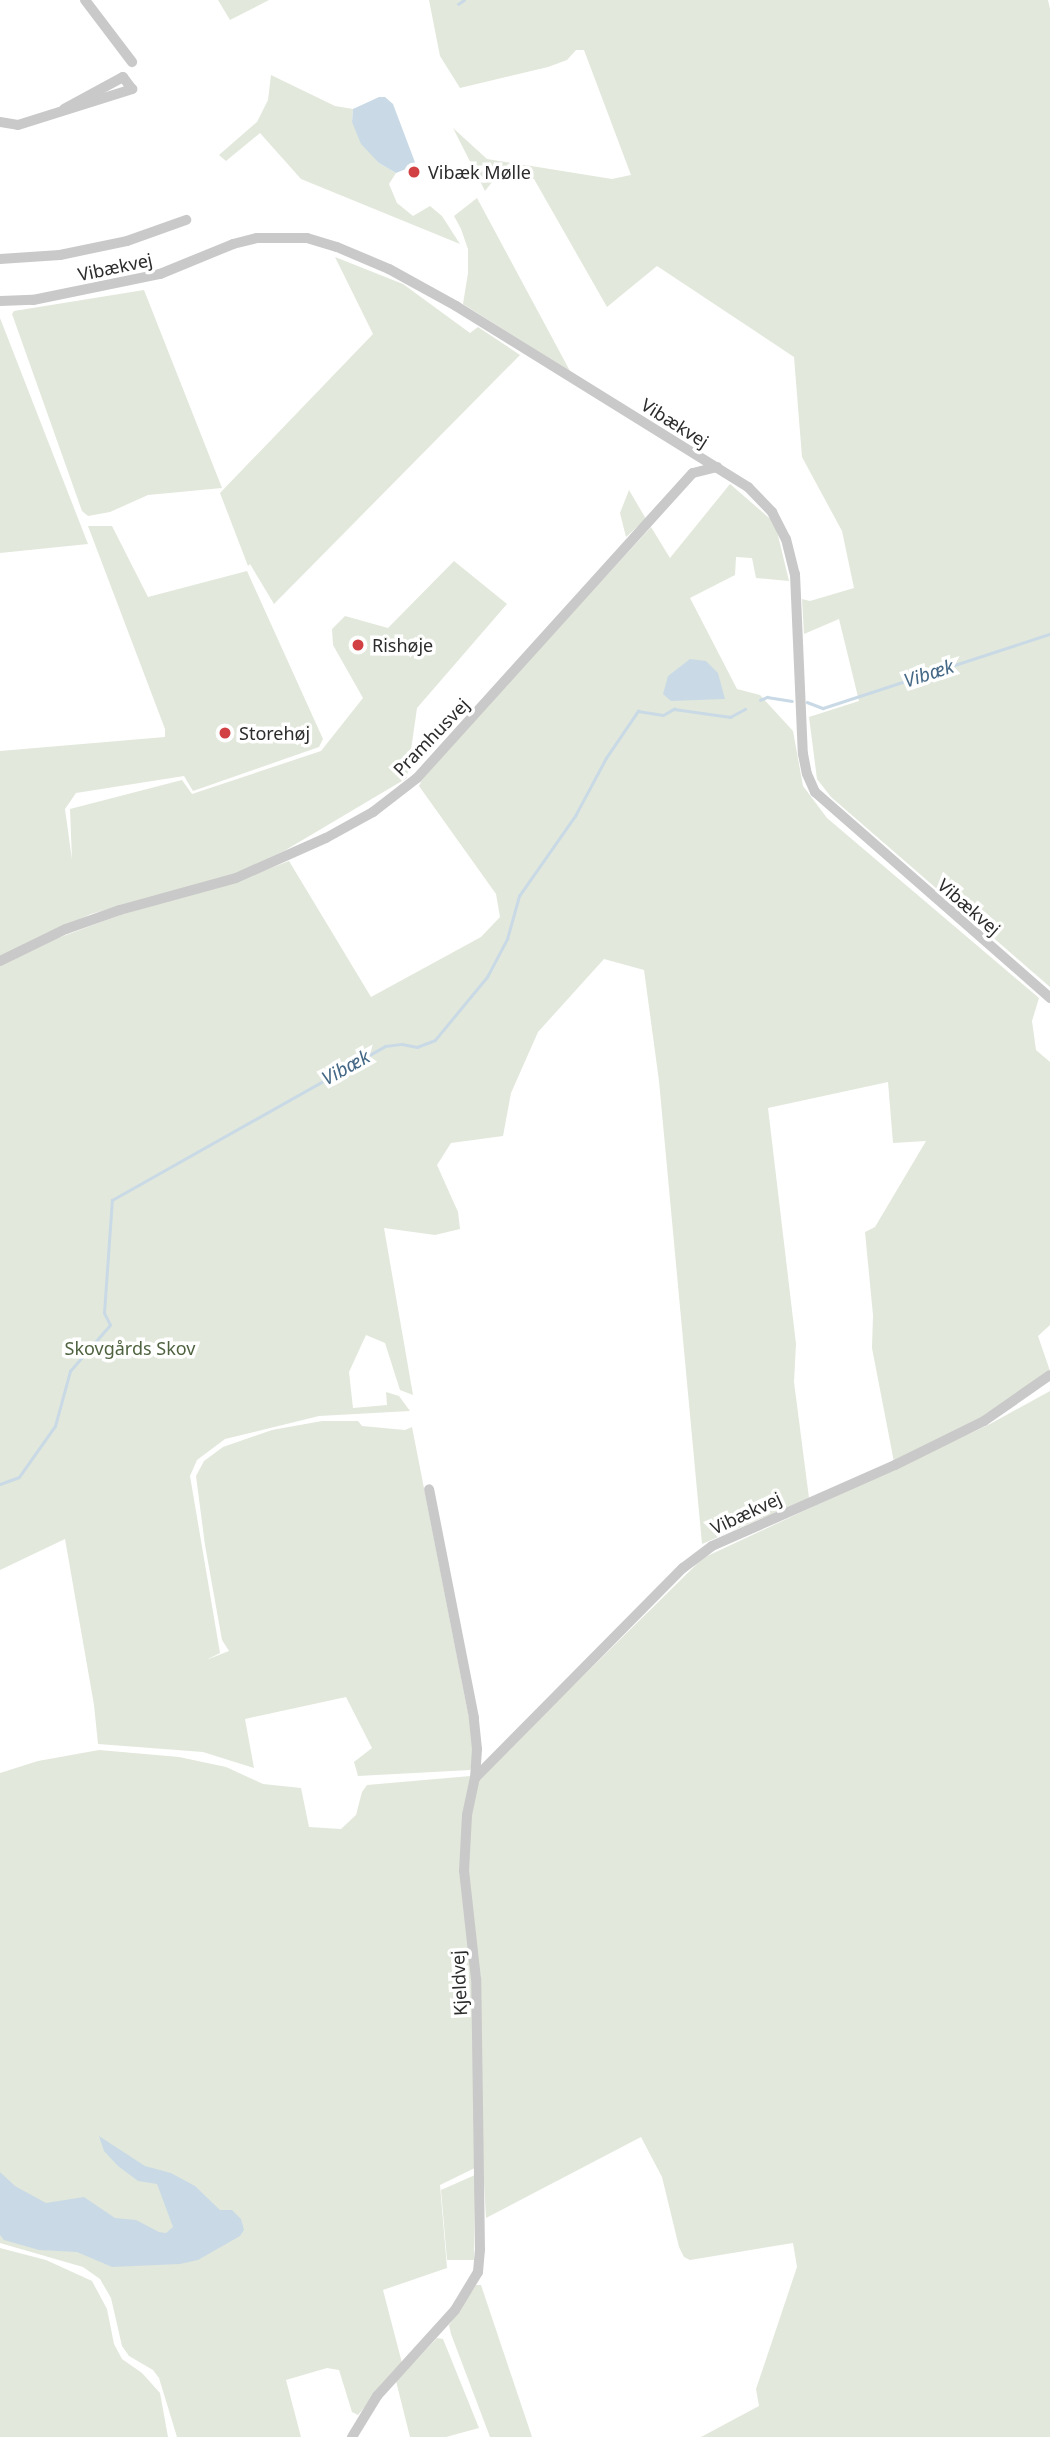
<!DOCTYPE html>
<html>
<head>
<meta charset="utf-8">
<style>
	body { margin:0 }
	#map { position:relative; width:1050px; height:2437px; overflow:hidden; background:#fff; font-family:"Noto Sans",sans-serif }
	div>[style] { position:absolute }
	.green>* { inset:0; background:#e2e8db }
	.water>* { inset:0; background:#c9dae6 }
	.stream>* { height:2.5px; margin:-1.25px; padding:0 1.25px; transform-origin:1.25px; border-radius:1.25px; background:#c9dae6 }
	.minor>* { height:10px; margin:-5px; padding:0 5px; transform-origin:5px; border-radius:5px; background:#c9c9c9 }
	.dots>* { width:19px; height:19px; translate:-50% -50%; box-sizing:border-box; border:4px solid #fff; border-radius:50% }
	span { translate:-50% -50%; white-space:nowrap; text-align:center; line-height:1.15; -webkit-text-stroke:7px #fff; paint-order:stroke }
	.poi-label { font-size:18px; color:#2c2c2c }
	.left { translate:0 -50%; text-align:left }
	.street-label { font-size:18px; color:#2c2c2c }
	.park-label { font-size:18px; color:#4e623f }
	.water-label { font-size:19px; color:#446885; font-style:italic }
</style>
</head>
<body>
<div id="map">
	<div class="green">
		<div style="clip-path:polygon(218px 0,269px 0,230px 20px)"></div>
		<div style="clip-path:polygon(429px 0,1048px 0,1050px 9px,1050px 987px,831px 797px,817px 779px,809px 717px,859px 701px,839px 619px,804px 634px,802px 599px,810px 601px,854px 588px,842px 531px,802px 457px,794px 357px,657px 266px,607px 307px,534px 179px,500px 172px,485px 191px,453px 128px,487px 159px,612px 179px,631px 175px,584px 50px,576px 50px,567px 60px,548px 67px,460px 88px,440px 56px)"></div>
		<div style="clip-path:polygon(271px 75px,335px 106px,353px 109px,352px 122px,379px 163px,396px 173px,389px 184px,397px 203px,413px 216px,430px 206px,442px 216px,460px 244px,301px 179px,260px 133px,226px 161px,219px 155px,257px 122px,268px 100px)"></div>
		<div style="clip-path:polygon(477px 198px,570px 371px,463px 304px,468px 273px,468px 249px,461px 229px,454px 216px)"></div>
		<div style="clip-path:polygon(335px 257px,403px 284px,470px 333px,478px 327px,520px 355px,274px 604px,250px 564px,248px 566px,220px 493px,373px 334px)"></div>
		<div style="clip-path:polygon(144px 290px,222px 488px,148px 495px,110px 512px,88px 516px,82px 511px,12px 314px,14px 311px)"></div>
		<div style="clip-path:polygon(0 318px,88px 544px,0 553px)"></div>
		<div style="clip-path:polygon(730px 484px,775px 523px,789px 581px,756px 578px,752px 558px,736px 557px,735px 575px,690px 598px,737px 689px,760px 695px,793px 731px,803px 786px,827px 818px,1039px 998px,1032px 1021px,1036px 1050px,1050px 1062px,1050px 1325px,1038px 1336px,1050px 1371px,982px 1420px,894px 1462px,872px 1348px,873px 1315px,865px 1232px,875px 1227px,926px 1141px,893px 1143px,888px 1082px,768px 1108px,796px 1344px,794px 1382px,809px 1498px,702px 1544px,659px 1081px,644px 970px,604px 959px,538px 1032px,511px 1093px,503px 1136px,451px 1143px,437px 1165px,458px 1212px,460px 1229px,435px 1235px,384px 1228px,413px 1395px,400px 1390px,385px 1343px,366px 1335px,349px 1372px,353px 1408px,387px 1405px,386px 1392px,399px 1396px,410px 1411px,319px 1416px,225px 1439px,197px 1460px,190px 1476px,220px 1653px,206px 1660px,229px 1651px,222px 1640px,205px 1545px,196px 1476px,204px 1461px,223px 1447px,272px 1430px,322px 1421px,358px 1421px,362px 1426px,405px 1430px,412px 1427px,472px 1733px,473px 1763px,470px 1770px,358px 1776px,354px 1762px,372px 1748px,346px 1697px,245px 1719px,254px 1768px,203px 1752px,98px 1744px,94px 1705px,65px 1539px,0 1570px,0 965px,58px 938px,120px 915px,232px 883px,289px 861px,371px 997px,481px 937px,500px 917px,496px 894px,419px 786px,425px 774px,651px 527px,670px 558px)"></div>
		<div style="clip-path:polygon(629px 490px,646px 519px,626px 537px,620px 513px)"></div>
		<div style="clip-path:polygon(88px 526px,112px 526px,148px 597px,247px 571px,323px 739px,319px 747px,193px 791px,184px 776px,76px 793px,65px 809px,72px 860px,70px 809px,182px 780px,192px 794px,321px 751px,363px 698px,333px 645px,332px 629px,345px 616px,388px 628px,454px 561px,507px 604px,417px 708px,407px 778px,284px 851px,235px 874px,91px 914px,0 956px,0 751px,165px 737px,165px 729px)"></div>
		<div style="clip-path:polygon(1050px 1391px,1050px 2437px,701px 2437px,759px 2406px,756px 2389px,797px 2267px,793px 2243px,690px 2260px,684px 2257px,679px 2247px,662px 2177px,641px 2137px,486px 2218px,483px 2164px,440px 2185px,447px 2268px,383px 2290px,402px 2363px,358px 2415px,352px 2412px,339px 2370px,327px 2368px,286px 2380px,301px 2437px,177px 2437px,159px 2378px,153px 2370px,129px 2356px,122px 2346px,111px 2298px,100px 2279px,83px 2267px,0 2243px,0 1773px,38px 1761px,99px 1750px,179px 1757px,226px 1767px,263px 1784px,301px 1788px,309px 1827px,341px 1829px,356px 1815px,362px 1792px,367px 1785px,482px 1775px,703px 1558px,990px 1424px)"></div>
		<div style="clip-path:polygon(475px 2175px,474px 2260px,447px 2260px,441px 2190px)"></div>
		<div style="clip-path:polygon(0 2248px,46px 2260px,92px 2281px,107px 2309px,114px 2344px,122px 2359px,142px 2373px,160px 2393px,168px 2437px,0 2437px)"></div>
		<div style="clip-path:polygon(476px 2285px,481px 2285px,532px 2437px,490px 2437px,451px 2334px,449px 2325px)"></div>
		<div style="clip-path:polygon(437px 2338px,443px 2339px,479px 2428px,446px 2437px,410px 2437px,396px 2381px)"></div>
	</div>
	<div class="water">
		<div style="clip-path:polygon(379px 97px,385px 97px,393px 104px,416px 165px,396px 173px,379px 163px,361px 144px,352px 122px,353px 109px)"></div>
		<div style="clip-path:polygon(690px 659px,706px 661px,718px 673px,725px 699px,671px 701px,663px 694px,668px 676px)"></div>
		<div style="clip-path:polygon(99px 2136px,145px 2166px,171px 2173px,195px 2186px,220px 2210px,232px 2210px,241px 2219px,244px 2230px,240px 2236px,198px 2260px,180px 2264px,112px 2267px,77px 2252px,39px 2250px,4px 2240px,0 2235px,0 2172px,15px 2186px,46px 2203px,84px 2197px,115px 2218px,136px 2220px,159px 2232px,166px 2233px,173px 2227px,157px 2184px,138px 2181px,118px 2166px,104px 2151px)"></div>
	</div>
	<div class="stream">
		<div style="left:458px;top:4px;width:7px;rotate:-34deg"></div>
		<div style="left:760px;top:700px;width:8px;rotate:-23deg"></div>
		<div style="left:767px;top:697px;width:25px;rotate:9deg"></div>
		<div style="left:807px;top:702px;width:17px;rotate:21deg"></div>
		<div style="left:823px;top:708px;width:239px;rotate:-18.1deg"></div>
		<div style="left:0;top:1484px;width:20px;rotate:-20deg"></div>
		<div style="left:19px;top:1477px;width:62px;rotate:-54.8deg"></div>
		<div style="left:55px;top:1426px;width:57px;rotate:-74.7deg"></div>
		<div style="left:70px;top:1371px;width:61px;rotate:-49deg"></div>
		<div style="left:110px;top:1325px;width:13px;rotate:-117deg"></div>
		<div style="left:104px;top:1313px;width:113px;rotate:-86deg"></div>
		<div style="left:112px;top:1200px;width:313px;rotate:-29.4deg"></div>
		<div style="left:385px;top:1046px;width:17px;rotate:-7deg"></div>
		<div style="left:402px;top:1044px;width:15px;rotate:11deg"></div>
		<div style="left:417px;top:1047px;width:19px;rotate:-21deg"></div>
		<div style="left:435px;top:1040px;width:82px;rotate:-50.5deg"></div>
		<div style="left:487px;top:977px;width:43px;rotate:-62.2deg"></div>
		<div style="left:507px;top:939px;width:45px;rotate:-74.4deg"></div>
		<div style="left:519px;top:896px;width:98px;rotate:-55deg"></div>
		<div style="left:575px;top:816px;width:66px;rotate:-61.9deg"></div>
		<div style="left:606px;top:758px;width:57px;rotate:-55.8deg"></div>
		<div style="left:638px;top:711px;width:25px;rotate:9deg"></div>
		<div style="left:663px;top:715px;width:13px;rotate:-29deg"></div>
		<div style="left:674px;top:709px;width:57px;rotate:8.1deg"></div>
		<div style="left:730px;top:717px;width:17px;rotate:-28deg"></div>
	</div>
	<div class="minor">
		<div style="left:85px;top:0;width:78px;rotate:52.8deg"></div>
		<div style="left:0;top:122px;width:18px;rotate:9deg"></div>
		<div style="left:18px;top:125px;width:120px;rotate:-17.5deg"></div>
		<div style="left:132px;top:89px;width:15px;rotate:-127deg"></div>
		<div style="left:123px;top:77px;width:67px;rotate:151.5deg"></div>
		<div style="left:0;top:259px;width:60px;rotate:-3.8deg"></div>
		<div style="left:60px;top:255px;width:68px;rotate:-11.8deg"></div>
		<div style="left:127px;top:241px;width:63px;rotate:-19.6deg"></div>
		<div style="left:0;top:301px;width:33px;rotate:-2deg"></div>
		<div style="left:33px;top:300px;width:130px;rotate:-11.6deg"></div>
		<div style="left:160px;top:274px;width:79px;rotate:-22.3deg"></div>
		<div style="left:233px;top:244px;width:25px;rotate:-14deg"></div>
		<div style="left:257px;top:238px;width:50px"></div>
		<div style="left:307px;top:238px;width:31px;rotate:17deg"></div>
		<div style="left:337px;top:247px;width:56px;rotate:22.9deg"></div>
		<div style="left:389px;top:269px;width:77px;rotate:28.9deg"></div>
		<div style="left:456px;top:306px;width:344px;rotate:31.8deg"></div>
		<div style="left:748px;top:487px;width:35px;rotate:46deg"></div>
		<div style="left:772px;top:512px;width:30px;rotate:63deg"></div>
		<div style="left:786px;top:539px;width:36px;rotate:76deg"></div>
		<div style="left:795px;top:574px;width:180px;rotate:87.5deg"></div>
		<div style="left:803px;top:754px;width:20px;rotate:79deg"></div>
		<div style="left:807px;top:774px;width:20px;rotate:66deg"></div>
		<div style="left:815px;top:792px;width:313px;rotate:41.2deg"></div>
		<div style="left:0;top:961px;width:73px;rotate:-25.9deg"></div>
		<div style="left:66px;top:929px;width:57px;rotate:-19.4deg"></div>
		<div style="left:120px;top:910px;width:120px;rotate:-15.4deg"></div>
		<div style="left:236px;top:878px;width:98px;rotate:-24deg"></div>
		<div style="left:326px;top:838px;width:54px;rotate:-29deg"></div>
		<div style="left:373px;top:812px;width:56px;rotate:-37.7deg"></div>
		<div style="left:417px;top:778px;width:411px;rotate:-47.9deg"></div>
		<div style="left:693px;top:473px;width:25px;rotate:-14deg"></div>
		<div style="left:475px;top:1778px;width:296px;rotate:-45.3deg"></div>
		<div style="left:683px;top:1568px;width:36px;rotate:-37deg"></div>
		<div style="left:712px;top:1546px;width:200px;rotate:-23.9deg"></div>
		<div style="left:895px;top:1465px;width:99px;rotate:-26.3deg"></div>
		<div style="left:984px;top:1421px;width:80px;rotate:-34.9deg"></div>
		<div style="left:352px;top:2437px;width:48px;rotate:-58.6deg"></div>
		<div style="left:377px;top:2396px;width:116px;rotate:-47.8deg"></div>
		<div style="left:455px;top:2310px;width:44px;rotate:-58.8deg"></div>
		<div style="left:478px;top:2272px;width:22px;rotate:-85deg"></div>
		<div style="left:480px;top:2250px;width:271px;rotate:-90.8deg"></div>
		<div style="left:476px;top:1979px;width:109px;rotate:-96.3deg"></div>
		<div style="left:464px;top:1871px;width:56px;rotate:-86.9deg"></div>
		<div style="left:467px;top:1815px;width:38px;rotate:-78deg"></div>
		<div style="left:475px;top:1778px;width:29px;rotate:-86deg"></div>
		<div style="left:477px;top:1749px;width:31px;rotate:-96deg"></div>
		<div style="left:474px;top:1718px;width:233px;rotate:-101.1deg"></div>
	</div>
	<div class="dots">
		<div style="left:414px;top:172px;background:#d14144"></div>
		<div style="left:358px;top:645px;background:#d14144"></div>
		<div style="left:225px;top:733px;background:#d14144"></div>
	</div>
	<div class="poi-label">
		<span class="left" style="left:428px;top:172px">Vibæk Mølle</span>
		<span class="left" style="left:372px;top:645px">Rishøje</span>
		<span class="left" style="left:239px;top:733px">Storehøj</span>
	</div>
	<div class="street-label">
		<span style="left:115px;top:267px;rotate:-12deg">Vibækvej</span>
		<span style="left:675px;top:423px;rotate:32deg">Vibækvej</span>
		<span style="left:431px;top:737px;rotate:-46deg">Pramhusvej</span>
		<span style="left:969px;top:907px;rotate:41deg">Vibækvej</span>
		<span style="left:746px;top:1513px;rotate:-25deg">Vibækvej</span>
		<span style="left:459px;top:1983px;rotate:-93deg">Kjeldvej</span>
	</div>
	<div class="park-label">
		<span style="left:130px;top:1348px">Skovgårds Skov</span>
	</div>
	<div class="water-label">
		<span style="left:929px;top:674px;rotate:-18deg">Vibæk</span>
		<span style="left:346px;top:1068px;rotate:-29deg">Vibæk</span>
	</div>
</div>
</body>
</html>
